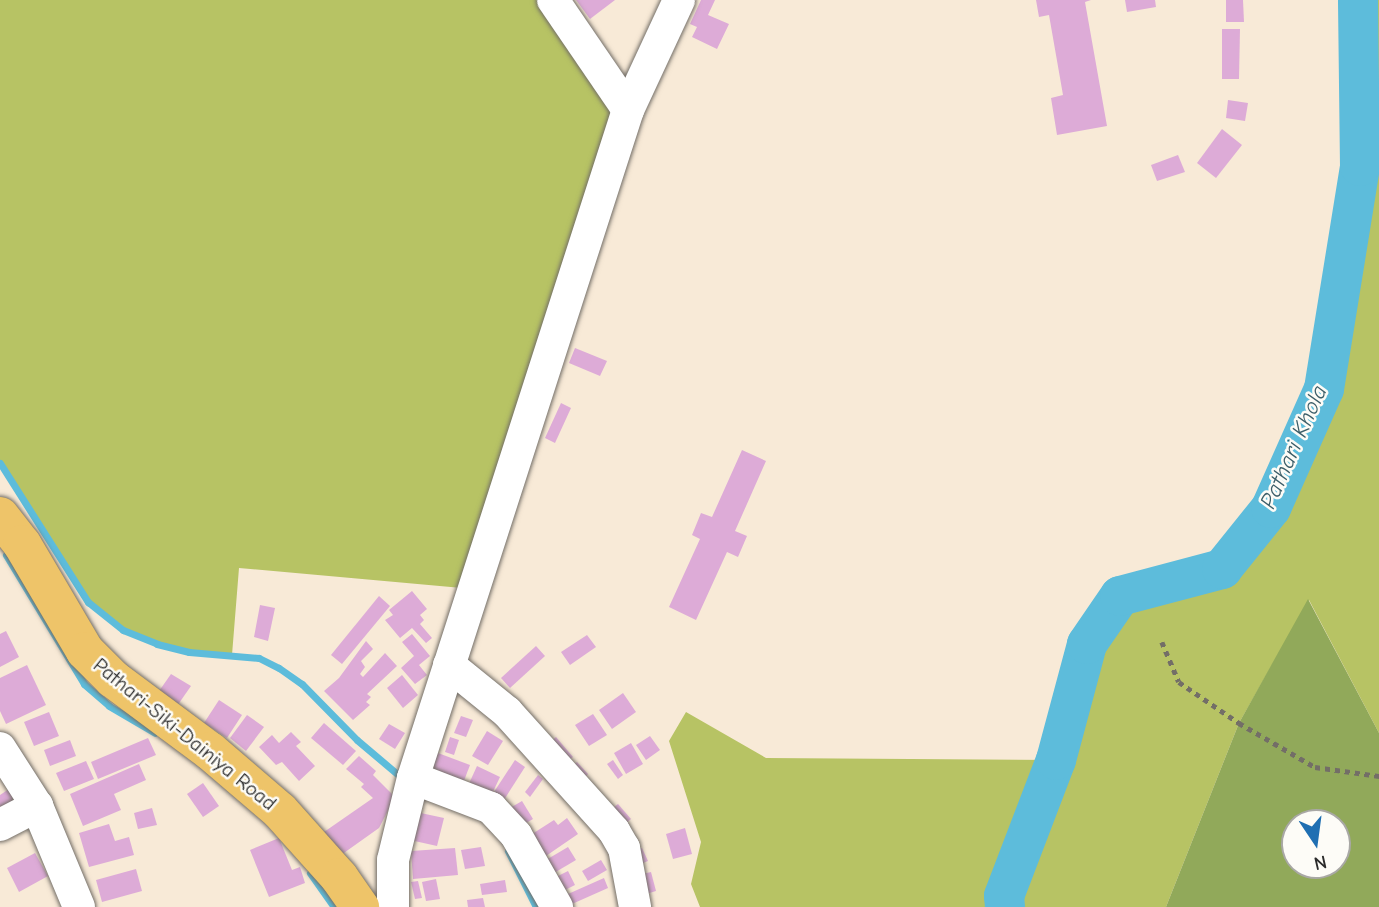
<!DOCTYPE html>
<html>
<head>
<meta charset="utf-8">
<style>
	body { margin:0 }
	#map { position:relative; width:1379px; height:907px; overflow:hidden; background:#f8ead7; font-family:"Comic Neue",sans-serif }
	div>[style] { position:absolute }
	.green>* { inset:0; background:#b7c364 }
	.forest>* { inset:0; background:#91a95a }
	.stream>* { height:7px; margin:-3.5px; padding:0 3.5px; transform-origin:3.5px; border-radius:3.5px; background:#5dbcdb }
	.river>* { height:40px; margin:-20px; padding:0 20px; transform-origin:20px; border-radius:20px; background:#5dbcdb }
	.building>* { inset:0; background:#ddabd7 }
	.path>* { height:4.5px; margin-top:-2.25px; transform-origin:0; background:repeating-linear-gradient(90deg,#736e67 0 5px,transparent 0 10px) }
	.roads { filter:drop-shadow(0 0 2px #736e67) drop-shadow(0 0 2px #736e67) }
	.minor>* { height:32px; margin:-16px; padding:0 16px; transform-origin:16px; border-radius:16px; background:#fff }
	.major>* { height:38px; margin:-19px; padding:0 19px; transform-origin:19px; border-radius:19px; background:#eec469 }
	span { translate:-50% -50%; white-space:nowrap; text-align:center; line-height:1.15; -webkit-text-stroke:5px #fdfcf7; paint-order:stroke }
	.street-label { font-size:21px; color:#2b2b2b }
	.water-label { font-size:23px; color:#3c5e69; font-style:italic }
	.north { position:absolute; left:1281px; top:809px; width:70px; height:70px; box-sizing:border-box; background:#fdfcf7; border:2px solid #a9a8a5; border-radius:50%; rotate:167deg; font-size:19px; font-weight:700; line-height:28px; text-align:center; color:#2b2b2b }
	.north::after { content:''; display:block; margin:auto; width:24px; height:32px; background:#1f6fb2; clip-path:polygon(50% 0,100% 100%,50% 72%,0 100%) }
</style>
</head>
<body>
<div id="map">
	<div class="green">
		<div style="clip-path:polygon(0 0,553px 0,628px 110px,473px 589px,239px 568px,232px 655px,189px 652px,157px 644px,123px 630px,88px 602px,0 463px)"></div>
		<div style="clip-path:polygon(1357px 0,1379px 0,1379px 733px,1309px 600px,1239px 723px,1166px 907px,700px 907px,691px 884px,701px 842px,669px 741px,686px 712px,766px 758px,1056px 760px,1087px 644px,1120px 596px,1222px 569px,1271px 508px,1323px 389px,1360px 166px)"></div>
	</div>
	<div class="forest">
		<div style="clip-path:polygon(evenodd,1308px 599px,1379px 733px,1379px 907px,1166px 907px,1239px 723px,1308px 599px,1295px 823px,1337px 823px,1337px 865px,1295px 865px,1295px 823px)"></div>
	</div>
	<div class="stream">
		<div style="left:0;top:463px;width:165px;rotate:57.7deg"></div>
		<div style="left:88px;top:602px;width:45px;rotate:38.7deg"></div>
		<div style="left:123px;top:630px;width:37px;rotate:22deg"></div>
		<div style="left:157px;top:644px;width:33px;rotate:14deg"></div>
		<div style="left:189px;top:652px;width:70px;rotate:4.9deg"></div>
		<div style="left:259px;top:658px;width:22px;rotate:27deg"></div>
		<div style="left:279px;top:668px;width:28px;rotate:35deg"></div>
		<div style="left:302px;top:684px;width:78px;rotate:45.5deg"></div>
		<div style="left:357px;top:740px;width:59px;rotate:40.2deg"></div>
		<div style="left:6px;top:555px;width:151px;rotate:58.8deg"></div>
		<div style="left:84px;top:684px;width:33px;rotate:41deg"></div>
		<div style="left:109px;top:706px;width:53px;rotate:30.4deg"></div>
		<div style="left:508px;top:851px;width:63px;rotate:63.4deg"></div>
		<div style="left:310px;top:873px;width:42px;rotate:54.8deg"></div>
	</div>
	<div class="river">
		<div style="left:1005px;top:907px;width:11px;rotate:-95deg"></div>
		<div style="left:1004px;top:896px;width:146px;rotate:-69.1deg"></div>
		<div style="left:1056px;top:760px;width:120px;rotate:-75deg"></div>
		<div style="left:1087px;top:644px;width:58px;rotate:-55.5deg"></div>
		<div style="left:1120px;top:596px;width:106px;rotate:-14.8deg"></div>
		<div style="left:1222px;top:569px;width:78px;rotate:-51.2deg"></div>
		<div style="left:1271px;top:508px;width:130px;rotate:-66deg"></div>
		<div style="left:1324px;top:389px;width:226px;rotate:-80.8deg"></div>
		<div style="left:1360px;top:166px;width:166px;rotate:-90.7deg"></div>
	</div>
	<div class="building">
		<div style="clip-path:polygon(576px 0,615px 0,590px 19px)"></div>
		<div style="clip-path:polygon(701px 0,715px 0,708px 15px,729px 24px,717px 49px,692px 37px,697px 27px,690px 24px)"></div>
		<div style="clip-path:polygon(1036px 0,1091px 0,1085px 2px,1107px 126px,1057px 135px,1051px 98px,1063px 95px,1049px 15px,1039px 17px)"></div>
		<div style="clip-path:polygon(1125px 0,1155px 0,1156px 7px,1127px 12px)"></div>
		<div style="clip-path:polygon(1226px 0,1243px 0,1244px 22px,1226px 22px)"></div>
		<div style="clip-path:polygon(1222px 29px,1240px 29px,1239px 79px,1222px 79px)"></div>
		<div style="clip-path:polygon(1228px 100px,1248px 103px,1245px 121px,1226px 118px)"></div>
		<div style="clip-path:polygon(1222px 129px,1242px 145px,1216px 178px,1197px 163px)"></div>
		<div style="clip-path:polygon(1178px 155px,1185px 172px,1157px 181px,1151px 165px)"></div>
		<div style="clip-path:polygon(575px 348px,607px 361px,600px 376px,569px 363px)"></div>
		<div style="clip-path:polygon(561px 403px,571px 408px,555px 443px,545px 438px)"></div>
		<div style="clip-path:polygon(742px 450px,766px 461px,735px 531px,747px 536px,738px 557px,727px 552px,696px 620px,669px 607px,700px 539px,692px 535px,701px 513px,712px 517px)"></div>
		<div style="clip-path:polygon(412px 591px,427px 609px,420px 615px,424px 620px,420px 624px,432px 638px,426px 643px,412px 628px,400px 638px,385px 620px,393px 615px,389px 610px)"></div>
		<div style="clip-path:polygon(379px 596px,390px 606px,342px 664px,331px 655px)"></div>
		<div style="clip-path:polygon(260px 605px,275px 608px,268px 641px,254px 637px)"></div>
		<div style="clip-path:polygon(6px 631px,19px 657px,0 667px,0 634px)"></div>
		<div style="clip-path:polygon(412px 634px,430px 656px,419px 665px,427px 675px,415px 684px,401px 668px,414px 656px,402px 642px)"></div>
		<div style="clip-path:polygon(587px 635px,596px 647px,570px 665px,561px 652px)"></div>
		<div style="clip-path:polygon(366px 641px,373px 649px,361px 661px,365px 667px,360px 674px,363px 677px,385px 653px,397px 666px,367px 694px,371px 697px,366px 702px,370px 705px,353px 720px,324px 691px,339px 678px)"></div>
		<div style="clip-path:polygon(536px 646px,545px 656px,510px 688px,501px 678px)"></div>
		<div style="clip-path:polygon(27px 665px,46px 705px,6px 724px,0 711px,0 678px)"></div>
		<div style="clip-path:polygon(171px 674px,191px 686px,177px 706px,157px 694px)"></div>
		<div style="clip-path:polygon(402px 675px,418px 695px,403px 708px,387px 688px)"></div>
		<div style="clip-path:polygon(623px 693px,636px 712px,612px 729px,599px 710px)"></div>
		<div style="clip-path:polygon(219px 700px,242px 715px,227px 738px,204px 723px)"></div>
		<div style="clip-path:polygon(49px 712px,59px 736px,34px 746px,24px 722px)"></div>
		<div style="clip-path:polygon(593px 714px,607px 735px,589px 746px,575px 725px)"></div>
		<div style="clip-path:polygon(247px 715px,264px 727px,246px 751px,230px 738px)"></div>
		<div style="clip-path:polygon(461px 716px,473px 720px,466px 737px,454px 733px)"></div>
		<div style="clip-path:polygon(324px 723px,356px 751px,343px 765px,311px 738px)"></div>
		<div style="clip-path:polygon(389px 724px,405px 733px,395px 749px,379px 739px)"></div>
		<div style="clip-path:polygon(487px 731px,503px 741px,488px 765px,472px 756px)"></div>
		<div style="clip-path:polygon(291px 732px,301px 742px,296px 746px,315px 766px,299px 781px,282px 762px,276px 765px,259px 747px,272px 735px,279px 743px)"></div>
		<div style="clip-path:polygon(650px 736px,660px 750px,646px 760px,636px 745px)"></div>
		<div style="clip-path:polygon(450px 737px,459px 740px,454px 755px,445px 752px)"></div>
		<div style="clip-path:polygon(556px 737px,573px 757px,565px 763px,549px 743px)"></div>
		<div style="clip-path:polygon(148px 738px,156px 755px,98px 779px,91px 762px)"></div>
		<div style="clip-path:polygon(70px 740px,76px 756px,50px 766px,44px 750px)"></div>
		<div style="clip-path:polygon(631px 743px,643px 764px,626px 774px,614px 753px)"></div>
		<div style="clip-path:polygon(438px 753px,470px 765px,462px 786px,430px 774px)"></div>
		<div style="clip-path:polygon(359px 756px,376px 771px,373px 775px,395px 797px,379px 828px,341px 855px,324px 832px,373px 798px,361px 787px,364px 784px,346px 769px)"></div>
		<div style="clip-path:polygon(515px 760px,525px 767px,502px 803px,492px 795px)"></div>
		<div style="clip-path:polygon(613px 760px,623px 775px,618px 779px,607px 764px)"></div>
		<div style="clip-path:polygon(86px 761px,94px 779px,64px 791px,56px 773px)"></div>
		<div style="clip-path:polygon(577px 762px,588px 774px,581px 782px,569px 769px)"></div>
		<div style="clip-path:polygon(139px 764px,146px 780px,114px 794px,121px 810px,83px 826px,70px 794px)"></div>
		<div style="clip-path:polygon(477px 766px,500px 777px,490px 798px,467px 788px)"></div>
		<div style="clip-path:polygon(538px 775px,543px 779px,530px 797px,525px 792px)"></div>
		<div style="clip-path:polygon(203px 783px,219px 806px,203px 817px,187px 794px)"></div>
		<div style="clip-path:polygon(9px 789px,19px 808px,0 819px,0 795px)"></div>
		<div style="clip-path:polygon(522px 801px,533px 819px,521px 826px,510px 808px)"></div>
		<div style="clip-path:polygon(618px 804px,631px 819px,621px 827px,609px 811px)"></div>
		<div style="clip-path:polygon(152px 808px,157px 825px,138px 829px,134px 813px)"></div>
		<div style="clip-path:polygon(416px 812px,444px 818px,437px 846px,410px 840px)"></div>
		<div style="clip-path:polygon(567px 818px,578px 834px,543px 858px,529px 836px,554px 820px,558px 825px)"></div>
		<div style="clip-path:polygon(109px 824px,115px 841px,129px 837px,134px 855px,89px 867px,79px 833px)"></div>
		<div style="clip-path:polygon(685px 828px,692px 854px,673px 859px,666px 834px)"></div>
		<div style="clip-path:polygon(279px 838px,292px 870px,300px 867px,305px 883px,269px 897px,250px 850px)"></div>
		<div style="clip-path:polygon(481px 847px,485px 866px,465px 869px,461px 850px)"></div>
		<div style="clip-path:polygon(568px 847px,576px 860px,554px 873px,546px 860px)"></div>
		<div style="clip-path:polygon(455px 848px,458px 875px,413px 879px,411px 851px)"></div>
		<div style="clip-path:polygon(642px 848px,648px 861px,638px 865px,632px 852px)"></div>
		<div style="clip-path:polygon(35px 853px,48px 876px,19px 892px,7px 868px)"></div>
		<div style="clip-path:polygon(601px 860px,607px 870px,588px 881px,582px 871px)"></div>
		<div style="clip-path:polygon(136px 869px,142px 891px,102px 902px,96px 880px)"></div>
		<div style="clip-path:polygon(568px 871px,575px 885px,559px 893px,552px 879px)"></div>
		<div style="clip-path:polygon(651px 872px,656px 891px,643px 895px,638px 875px)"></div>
		<div style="clip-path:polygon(604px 878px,608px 888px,572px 904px,568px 894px)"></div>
		<div style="clip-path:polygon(436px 879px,440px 899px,426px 901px,422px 882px)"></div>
		<div style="clip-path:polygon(505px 880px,507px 892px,482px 895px,480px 884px)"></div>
		<div style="clip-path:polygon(418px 881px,422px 898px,415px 899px,411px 882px)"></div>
		<div style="clip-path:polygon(483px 898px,485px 907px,468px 907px,467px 900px)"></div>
	</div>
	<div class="path">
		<div style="left:1162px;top:642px;width:43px;rotate:67deg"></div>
		<div style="left:1179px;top:682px;width:73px;rotate:34.3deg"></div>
		<div style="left:1239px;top:723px;width:88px;rotate:30.1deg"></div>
		<div style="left:1315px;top:767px;width:65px;rotate:8deg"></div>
	</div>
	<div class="roads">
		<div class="minor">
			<div style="left:553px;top:0;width:133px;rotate:55.7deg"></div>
			<div style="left:449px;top:665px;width:75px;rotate:39deg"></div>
			<div style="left:507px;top:712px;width:160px;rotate:48deg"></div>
			<div style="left:614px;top:831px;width:20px;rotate:60deg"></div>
			<div style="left:624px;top:848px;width:60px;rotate:79.4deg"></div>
			<div style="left:0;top:748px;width:69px;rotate:57.5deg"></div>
			<div style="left:37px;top:806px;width:109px;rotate:67.4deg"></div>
			<div style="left:413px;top:778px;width:84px;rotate:21deg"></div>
			<div style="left:491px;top:808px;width:37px;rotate:47deg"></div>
			<div style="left:516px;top:835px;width:83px;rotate:60.3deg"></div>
			<div style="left:0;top:825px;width:42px;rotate:-27.2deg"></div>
			<div style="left:393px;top:907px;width:47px;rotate:-90deg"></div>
			<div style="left:393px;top:860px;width:84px;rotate:-76.3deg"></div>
			<div style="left:413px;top:778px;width:702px;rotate:-72.16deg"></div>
			<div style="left:628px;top:110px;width:121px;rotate:-65.1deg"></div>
		</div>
		<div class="major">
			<div style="left:0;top:516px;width:36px;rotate:52deg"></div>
			<div style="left:22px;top:544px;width:124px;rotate:59.5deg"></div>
			<div style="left:85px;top:651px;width:40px;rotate:45deg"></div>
			<div style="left:113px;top:679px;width:121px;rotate:36.6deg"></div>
			<div style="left:210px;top:751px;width:92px;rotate:40.6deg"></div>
			<div style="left:280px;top:811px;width:89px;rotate:48.2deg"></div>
			<div style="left:339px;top:877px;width:37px;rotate:55deg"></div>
		</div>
	</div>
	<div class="street-label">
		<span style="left:185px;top:734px;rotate:39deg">Pathari-Siki-Dainiya Road</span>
	</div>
	<div class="water-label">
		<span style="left:1294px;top:447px;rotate:-66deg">Pathari Khola</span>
	</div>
	<div class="north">N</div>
</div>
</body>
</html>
